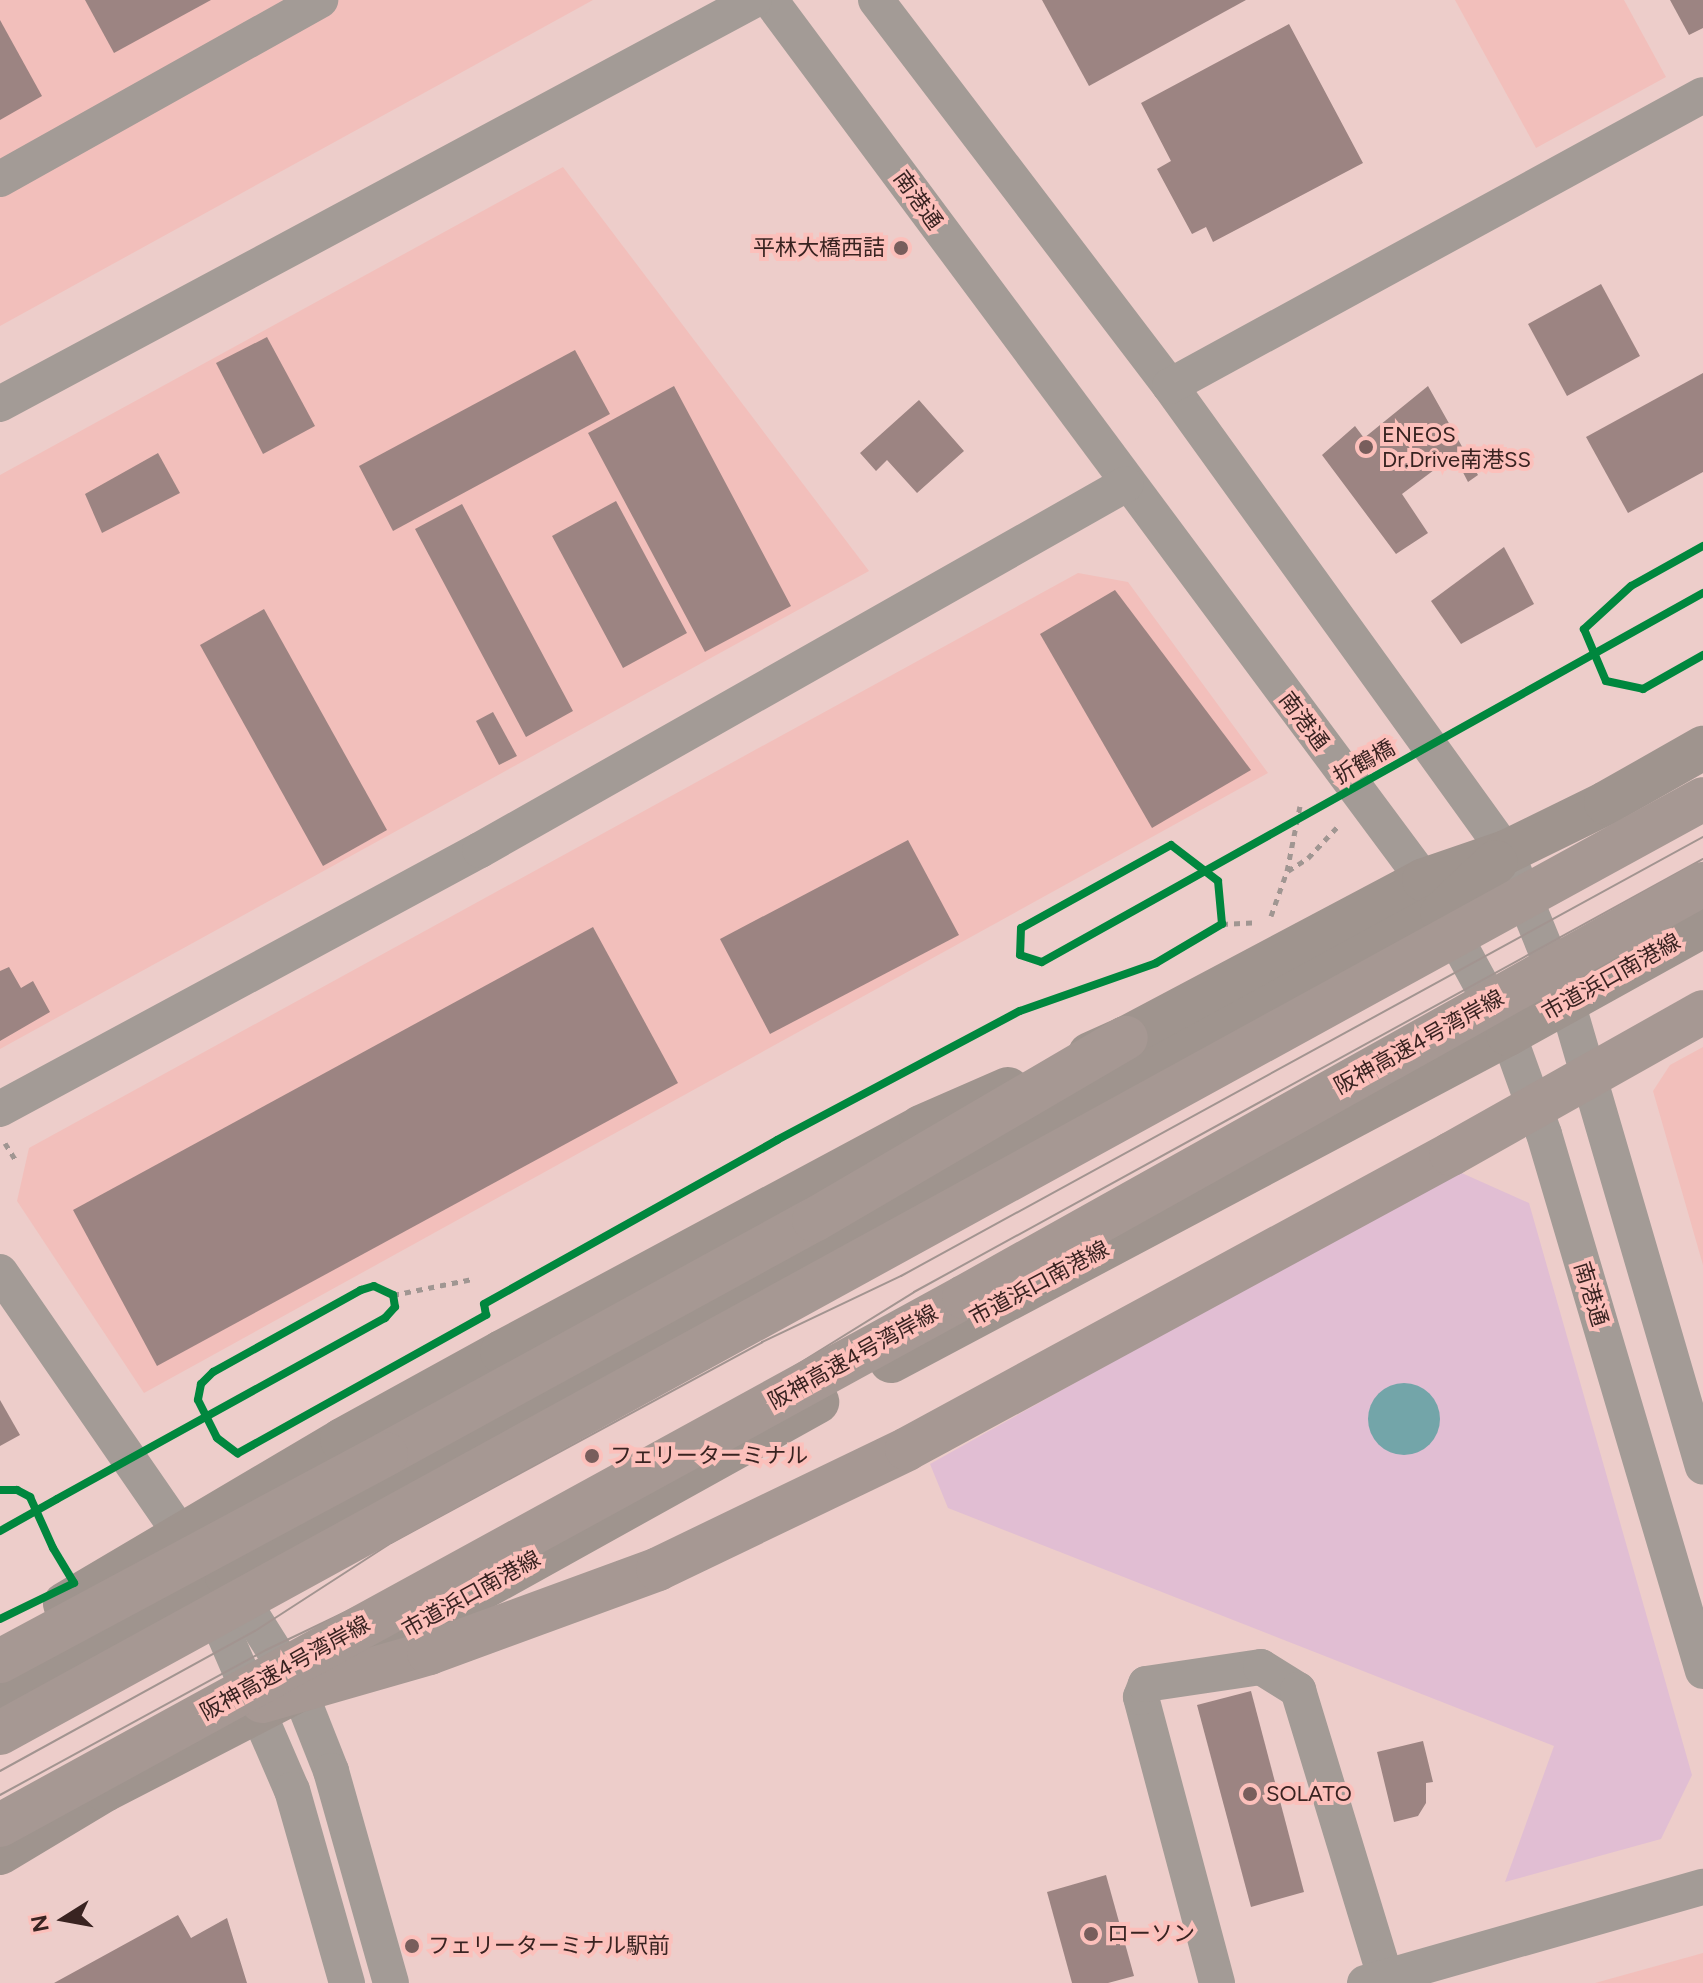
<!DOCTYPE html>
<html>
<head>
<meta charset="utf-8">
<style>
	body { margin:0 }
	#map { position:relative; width:1703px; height:1983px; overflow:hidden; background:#edcdca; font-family:Figtree,"Noto Sans JP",sans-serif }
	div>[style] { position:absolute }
	.built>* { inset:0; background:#f2bfbb }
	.green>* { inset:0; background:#e1bed3 }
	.water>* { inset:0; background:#73a5a9 }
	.round { border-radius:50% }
	.building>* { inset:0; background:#9c8482 }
	.path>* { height:5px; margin-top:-2.5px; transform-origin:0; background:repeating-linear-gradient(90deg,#a09692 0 6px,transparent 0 12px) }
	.minor>* { height:36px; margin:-18px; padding:0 18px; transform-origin:18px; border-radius:18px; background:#a39b96 }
	.major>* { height:44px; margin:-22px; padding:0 22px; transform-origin:22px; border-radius:22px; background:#9f948e }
	.highway>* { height:44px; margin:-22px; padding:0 22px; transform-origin:22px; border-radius:22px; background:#a69893 }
	.tram>* { height:2px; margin:-1px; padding:0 1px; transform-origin:1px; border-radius:1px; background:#a29490 }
	.path-bridge>* { height:5px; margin-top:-2.5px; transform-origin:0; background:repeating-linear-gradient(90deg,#a09692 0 6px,transparent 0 12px) }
	.highway-bridge>* { height:44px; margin:-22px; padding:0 22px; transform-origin:22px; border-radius:22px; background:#a69893 }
	.cycleway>* { height:8px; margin:-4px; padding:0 4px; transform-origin:4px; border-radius:4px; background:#00873e }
	.dots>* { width:22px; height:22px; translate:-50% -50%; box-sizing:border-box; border:4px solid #fcc0bb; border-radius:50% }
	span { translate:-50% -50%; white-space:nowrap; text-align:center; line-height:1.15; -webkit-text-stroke:8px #fcc0bb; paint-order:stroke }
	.street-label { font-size:22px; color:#392321 }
	.poi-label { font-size:22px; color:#392321 }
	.right { translate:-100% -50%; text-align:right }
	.left { translate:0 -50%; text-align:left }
	.north { position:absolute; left:24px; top:1879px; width:80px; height:80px; -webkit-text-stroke:6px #fcc0bb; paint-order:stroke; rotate:259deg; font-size:22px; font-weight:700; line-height:32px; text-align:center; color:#392321 }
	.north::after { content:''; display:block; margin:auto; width:28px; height:36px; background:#392321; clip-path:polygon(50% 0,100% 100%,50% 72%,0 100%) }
</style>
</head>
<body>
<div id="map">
	<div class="built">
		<div style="clip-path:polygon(0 0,593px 0,0 326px)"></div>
		<div style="clip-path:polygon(1455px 0,1624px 0,1666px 77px,1536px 148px)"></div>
		<div style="clip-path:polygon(563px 167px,869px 571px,0 1049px,0 475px)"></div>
		<div style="clip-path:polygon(1078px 573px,1128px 582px,1268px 773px,144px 1393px,17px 1201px,29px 1148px)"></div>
		<div style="clip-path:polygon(1703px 1047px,1703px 1265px,1653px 1091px,1670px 1065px)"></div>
		<div style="clip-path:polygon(1703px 1953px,1703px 1983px,1595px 1983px)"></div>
	</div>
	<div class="green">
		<div style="clip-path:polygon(1455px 1170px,1529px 1203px,1692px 1775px,1661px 1839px,1505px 1882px,1554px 1746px,948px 1508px,930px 1464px)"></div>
	</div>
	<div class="water">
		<div class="round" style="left:1368px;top:1383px;width:72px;height:72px"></div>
	</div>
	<div class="building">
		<div style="clip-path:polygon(85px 0,211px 0,114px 53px)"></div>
		<div style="clip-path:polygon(1042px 0,1246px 0,1089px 86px)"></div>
		<div style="clip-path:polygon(1670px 0,1703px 0,1703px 28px,1689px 35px)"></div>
		<div style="clip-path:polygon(0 20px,42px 96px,0 120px)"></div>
		<div style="clip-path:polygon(1289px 24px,1363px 163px,1213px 242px,1206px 227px,1192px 234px,1157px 169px,1171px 161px,1141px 103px)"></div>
		<div style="clip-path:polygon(1601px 284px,1640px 356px,1567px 396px,1528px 324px)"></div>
		<div style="clip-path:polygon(267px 337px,315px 426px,263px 454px,216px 363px)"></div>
		<div style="clip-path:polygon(575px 350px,610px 414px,393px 531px,359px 466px)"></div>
		<div style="clip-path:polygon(1703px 373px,1703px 472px,1628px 513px,1586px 437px)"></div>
		<div style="clip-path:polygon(674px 386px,791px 606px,705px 652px,588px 433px)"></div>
		<div style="clip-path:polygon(1428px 386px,1478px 475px,1468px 482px,1454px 455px,1402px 494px,1428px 533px,1396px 554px,1322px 455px,1355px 426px,1364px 438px)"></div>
		<div style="clip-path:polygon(919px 400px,964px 451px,917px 493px,887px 460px,876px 471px,860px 453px)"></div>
		<div style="clip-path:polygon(158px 453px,180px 493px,102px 533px,85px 494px)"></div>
		<div style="clip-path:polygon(616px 501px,687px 633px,623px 668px,552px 536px)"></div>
		<div style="clip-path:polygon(462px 504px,573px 711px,526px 737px,415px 529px)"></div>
		<div style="clip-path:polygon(1504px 547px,1534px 604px,1461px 644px,1431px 601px)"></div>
		<div style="clip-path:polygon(1115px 590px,1251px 770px,1152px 828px,1040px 634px)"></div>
		<div style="clip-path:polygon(264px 609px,387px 830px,323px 866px,200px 645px)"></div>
		<div style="clip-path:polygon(493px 712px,517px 756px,499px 765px,476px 721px)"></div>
		<div style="clip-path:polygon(908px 840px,959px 935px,770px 1034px,720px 939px)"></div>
		<div style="clip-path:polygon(593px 927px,678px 1083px,157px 1366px,73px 1210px)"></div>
		<div style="clip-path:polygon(9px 967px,21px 988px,33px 981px,50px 1012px,0 1041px,0 971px)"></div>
		<div style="clip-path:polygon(0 1400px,20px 1435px,0 1446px)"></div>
		<div style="clip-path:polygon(1251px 1691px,1304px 1892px,1251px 1907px,1197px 1705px)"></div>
		<div style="clip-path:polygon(1423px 1741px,1433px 1782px,1426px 1783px,1426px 1803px,1418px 1816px,1394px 1822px,1377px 1752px)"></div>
		<div style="clip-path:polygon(1106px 1875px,1134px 1976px,1108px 1983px,1072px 1983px,1047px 1892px)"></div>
		<div style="clip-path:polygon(178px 1915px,191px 1938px,227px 1918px,247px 1983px,54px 1983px)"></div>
	</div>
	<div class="path">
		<div style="left:1703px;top:546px;width:82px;rotate:150.9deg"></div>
		<div style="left:1631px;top:586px;width:64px;rotate:137.5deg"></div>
		<div style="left:1584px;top:629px;width:56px;rotate:67.1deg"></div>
		<div style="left:1606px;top:681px;width:38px;rotate:12deg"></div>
		<div style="left:1643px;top:689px;width:69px;rotate:-29.5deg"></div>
		<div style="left:1288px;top:871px;width:24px;rotate:-33deg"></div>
		<div style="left:1308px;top:858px;width:47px;rotate:-46.7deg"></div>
		<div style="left:1271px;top:916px;width:48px;rotate:-70.4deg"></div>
		<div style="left:1287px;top:871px;width:66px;rotate:-78.7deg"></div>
		<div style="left:1042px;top:962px;width:23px;rotate:-162deg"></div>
		<div style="left:1020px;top:955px;width:27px;rotate:-88deg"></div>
		<div style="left:1021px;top:928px;width:171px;rotate:-29deg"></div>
		<div style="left:1171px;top:845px;width:59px;rotate:37.5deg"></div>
		<div style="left:1218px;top:881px;width:43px;rotate:84.7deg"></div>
		<div style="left:5px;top:1143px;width:19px;rotate:58deg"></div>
		<div style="left:393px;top:1295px;width:81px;rotate:-11.4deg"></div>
		<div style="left:484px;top:1304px;width:336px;rotate:-29.2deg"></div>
		<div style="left:777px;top:1140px;width:275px;rotate:-28deg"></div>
		<div style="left:1020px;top:1011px;width:144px;rotate:-19.4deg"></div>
		<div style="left:1156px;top:963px;width:77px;rotate:-30.6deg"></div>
		<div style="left:1222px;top:924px;width:35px;rotate:-3deg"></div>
	</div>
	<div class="minor">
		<div style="left:770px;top:0;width:1096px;rotate:53.38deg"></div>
		<div style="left:1424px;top:880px;width:175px;rotate:61.4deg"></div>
		<div style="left:1508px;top:1034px;width:106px;rotate:70.2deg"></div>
		<div style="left:1544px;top:1134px;width:560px;rotate:73.51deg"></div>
		<div style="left:876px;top:0;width:485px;rotate:52.7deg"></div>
		<div style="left:1170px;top:386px;width:575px;rotate:54.21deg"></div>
		<div style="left:1506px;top:852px;width:162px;rotate:67.9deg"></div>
		<div style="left:1567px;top:1002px;width:484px;rotate:73.7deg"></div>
		<div style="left:0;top:179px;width:367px;rotate:-29.2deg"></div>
		<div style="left:1170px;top:386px;width:607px;rotate:-28.63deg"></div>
		<div style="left:0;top:404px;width:855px;rotate:-28.18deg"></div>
		<div style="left:0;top:1109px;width:545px;rotate:-28.35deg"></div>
		<div style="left:480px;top:850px;width:742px;rotate:-29.53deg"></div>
		<div style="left:0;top:1272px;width:318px;rotate:55.4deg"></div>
		<div style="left:181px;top:1534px;width:279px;rotate:66.6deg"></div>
		<div style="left:292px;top:1790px;width:201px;rotate:74.1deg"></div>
		<div style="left:229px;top:1579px;width:131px;rotate:57.8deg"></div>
		<div style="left:299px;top:1690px;width:87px;rotate:68.4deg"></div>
		<div style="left:331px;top:1771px;width:220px;rotate:74.2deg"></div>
		<div style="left:1217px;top:1983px;width:296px;rotate:-104.9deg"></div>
		<div style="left:1141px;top:1697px;width:14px;rotate:-69deg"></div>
		<div style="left:1146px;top:1684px;width:116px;rotate:-8.4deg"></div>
		<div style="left:1261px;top:1667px;width:44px;rotate:31.9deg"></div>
		<div style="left:1298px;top:1690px;width:300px;rotate:73.1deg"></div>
		<div style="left:1365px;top:1983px;width:351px;rotate:-15.9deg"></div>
	</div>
	<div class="major">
		<div style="left:1090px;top:1054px;width:39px;rotate:-24deg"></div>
		<div style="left:1126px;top:1038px;width:337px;rotate:-27.9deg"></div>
		<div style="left:1424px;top:880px;width:87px;rotate:-18.9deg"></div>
		<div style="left:1506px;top:852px;width:111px;rotate:-26.1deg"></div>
		<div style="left:1606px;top:803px;width:112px;rotate:-29.6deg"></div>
		<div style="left:891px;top:1361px;width:698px;rotate:-27.92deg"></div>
		<div style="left:1508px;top:1034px;width:223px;rotate:-29deg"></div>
		<div style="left:65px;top:1604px;width:322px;rotate:-30.6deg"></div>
		<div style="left:342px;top:1440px;width:183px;rotate:-28.8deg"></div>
		<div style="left:502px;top:1352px;width:476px;rotate:-28.2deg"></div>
		<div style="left:921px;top:1127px;width:95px;rotate:-23.6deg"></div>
		<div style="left:0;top:1692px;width:255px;rotate:-27.1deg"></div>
		<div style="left:227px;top:1576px;width:1384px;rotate:-28.62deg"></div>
		<div style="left:1442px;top:913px;width:74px;rotate:-43.4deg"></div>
		<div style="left:0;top:1853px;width:122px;rotate:-31deg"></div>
		<div style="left:105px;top:1790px;width:218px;rotate:-27.3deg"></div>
		<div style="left:299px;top:1690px;width:593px;rotate:-29.07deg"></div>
	</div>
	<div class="highway">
		<div style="left:386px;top:1454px;width:488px;rotate:-28.7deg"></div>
		<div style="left:814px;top:1220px;width:361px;rotate:-30.3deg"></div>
	</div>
	<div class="tram">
		<div style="left:0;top:1771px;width:291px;rotate:-28.8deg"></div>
		<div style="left:255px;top:1631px;width:162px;rotate:-32.9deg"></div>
		<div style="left:391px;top:1543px;width:422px;rotate:-28.4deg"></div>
		<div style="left:762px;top:1342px;width:154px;rotate:-25.4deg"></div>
		<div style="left:901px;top:1276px;width:914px;rotate:-28.7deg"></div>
		<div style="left:0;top:1795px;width:303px;rotate:-28.6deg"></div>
		<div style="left:266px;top:1650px;width:160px;rotate:-25.6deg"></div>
		<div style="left:410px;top:1581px;width:426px;rotate:-29.1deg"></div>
		<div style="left:782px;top:1374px;width:155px;rotate:-31.8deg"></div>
		<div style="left:914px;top:1292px;width:900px;rotate:-28.76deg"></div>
	</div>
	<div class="path-bridge">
		<div style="left:1042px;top:962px;width:757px;rotate:-29.17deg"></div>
	</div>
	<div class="highway-bridge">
		<div style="left:0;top:1661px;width:438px;rotate:-28.2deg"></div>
		<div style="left:262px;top:1701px;width:174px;rotate:-16deg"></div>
		<div style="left:429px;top:1653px;width:244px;rotate:-20.1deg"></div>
		<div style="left:658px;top:1569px;width:276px;rotate:-25.7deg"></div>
		<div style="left:907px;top:1449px;width:619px;rotate:-28.47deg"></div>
		<div style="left:1451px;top:1154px;width:289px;rotate:-29.4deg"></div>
		<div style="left:0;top:1733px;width:1942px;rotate:-28.74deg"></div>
		<div style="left:0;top:1825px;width:1099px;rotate:-28.71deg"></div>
		<div style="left:964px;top:1297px;width:847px;rotate:-29.2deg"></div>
	</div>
	<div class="cycleway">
		<div style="left:1703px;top:546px;width:82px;rotate:150.9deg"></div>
		<div style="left:1631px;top:586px;width:64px;rotate:137.5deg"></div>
		<div style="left:1584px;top:629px;width:56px;rotate:67.1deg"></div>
		<div style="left:1606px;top:681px;width:38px;rotate:12deg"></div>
		<div style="left:1643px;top:689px;width:69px;rotate:-29.5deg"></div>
		<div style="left:240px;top:1452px;width:282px;rotate:-29.1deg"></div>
		<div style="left:486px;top:1315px;width:11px;rotate:-100deg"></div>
		<div style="left:484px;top:1304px;width:336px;rotate:-29.2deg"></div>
		<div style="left:777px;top:1140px;width:275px;rotate:-28deg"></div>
		<div style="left:1020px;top:1011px;width:144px;rotate:-19.4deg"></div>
		<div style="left:1156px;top:963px;width:77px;rotate:-30.6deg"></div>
		<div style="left:1222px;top:924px;width:43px;rotate:-95.3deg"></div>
		<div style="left:1218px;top:881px;width:59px;rotate:-142.5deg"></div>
		<div style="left:1171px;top:845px;width:171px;rotate:151deg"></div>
		<div style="left:1021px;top:928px;width:27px;rotate:92deg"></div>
		<div style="left:1020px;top:955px;width:23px;rotate:18deg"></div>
		<div style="left:1042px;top:962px;width:757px;rotate:-29.17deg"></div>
		<div style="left:0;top:1490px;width:17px"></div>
		<div style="left:17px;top:1490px;width:15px;rotate:28deg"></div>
		<div style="left:30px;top:1497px;width:56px;rotate:65.7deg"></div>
		<div style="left:53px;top:1548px;width:41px;rotate:59deg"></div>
		<div style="left:74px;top:1583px;width:82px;rotate:154.1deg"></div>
		<div style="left:0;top:1531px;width:65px;rotate:-29.3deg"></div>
		<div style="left:57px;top:1499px;width:375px;rotate:-28.9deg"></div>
		<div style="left:385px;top:1318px;width:15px;rotate:-48deg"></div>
		<div style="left:395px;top:1307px;width:12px;rotate:-99deg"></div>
		<div style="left:393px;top:1295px;width:21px;rotate:-155deg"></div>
		<div style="left:374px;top:1286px;width:14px;rotate:163deg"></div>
		<div style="left:361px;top:1290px;width:169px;rotate:151deg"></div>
		<div style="left:213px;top:1372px;width:17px;rotate:135deg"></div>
		<div style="left:201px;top:1384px;width:16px;rotate:101deg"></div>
		<div style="left:198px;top:1400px;width:42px;rotate:63.4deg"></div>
		<div style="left:217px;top:1438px;width:26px;rotate:37deg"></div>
	</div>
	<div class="dots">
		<div style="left:901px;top:248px;background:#785e5c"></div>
		<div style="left:1366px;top:447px;background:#785e5c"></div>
		<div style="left:592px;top:1456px;background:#785e5c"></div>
		<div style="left:1250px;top:1794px;background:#785e5c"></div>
		<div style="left:1091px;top:1934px;background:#785e5c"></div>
		<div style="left:412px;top:1946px;background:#785e5c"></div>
	</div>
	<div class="street-label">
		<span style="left:918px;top:200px;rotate:54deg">南港通</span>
		<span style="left:1304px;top:721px;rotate:53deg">南港通</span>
		<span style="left:1364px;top:762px;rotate:-29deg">折鶴橋</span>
		<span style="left:1611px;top:977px;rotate:-29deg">市道浜口南港線</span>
		<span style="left:1419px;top:1042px;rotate:-29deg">阪神高速4号湾岸線</span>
		<span style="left:1039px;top:1283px;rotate:-28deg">市道浜口南港線</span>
		<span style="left:1591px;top:1294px;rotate:73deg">南港通</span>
		<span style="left:853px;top:1357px;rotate:-29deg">阪神高速4号湾岸線</span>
		<span style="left:471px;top:1594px;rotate:-29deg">市道浜口南港線</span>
		<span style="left:285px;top:1668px;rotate:-29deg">阪神高速4号湾岸線</span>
	</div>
	<div class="poi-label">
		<span class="right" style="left:885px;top:248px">平林大橋西詰</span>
		<span class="left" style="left:1382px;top:447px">ENEOS<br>Dr.Drive南港SS</span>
		<span class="left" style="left:610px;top:1456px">フェリーターミナル</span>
		<span class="left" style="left:1266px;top:1794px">SOLATO</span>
		<span class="left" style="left:1107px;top:1934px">ローソン</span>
		<span class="left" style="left:428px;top:1946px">フェリーターミナル駅前</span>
	</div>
	<div class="north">N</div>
</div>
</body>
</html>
